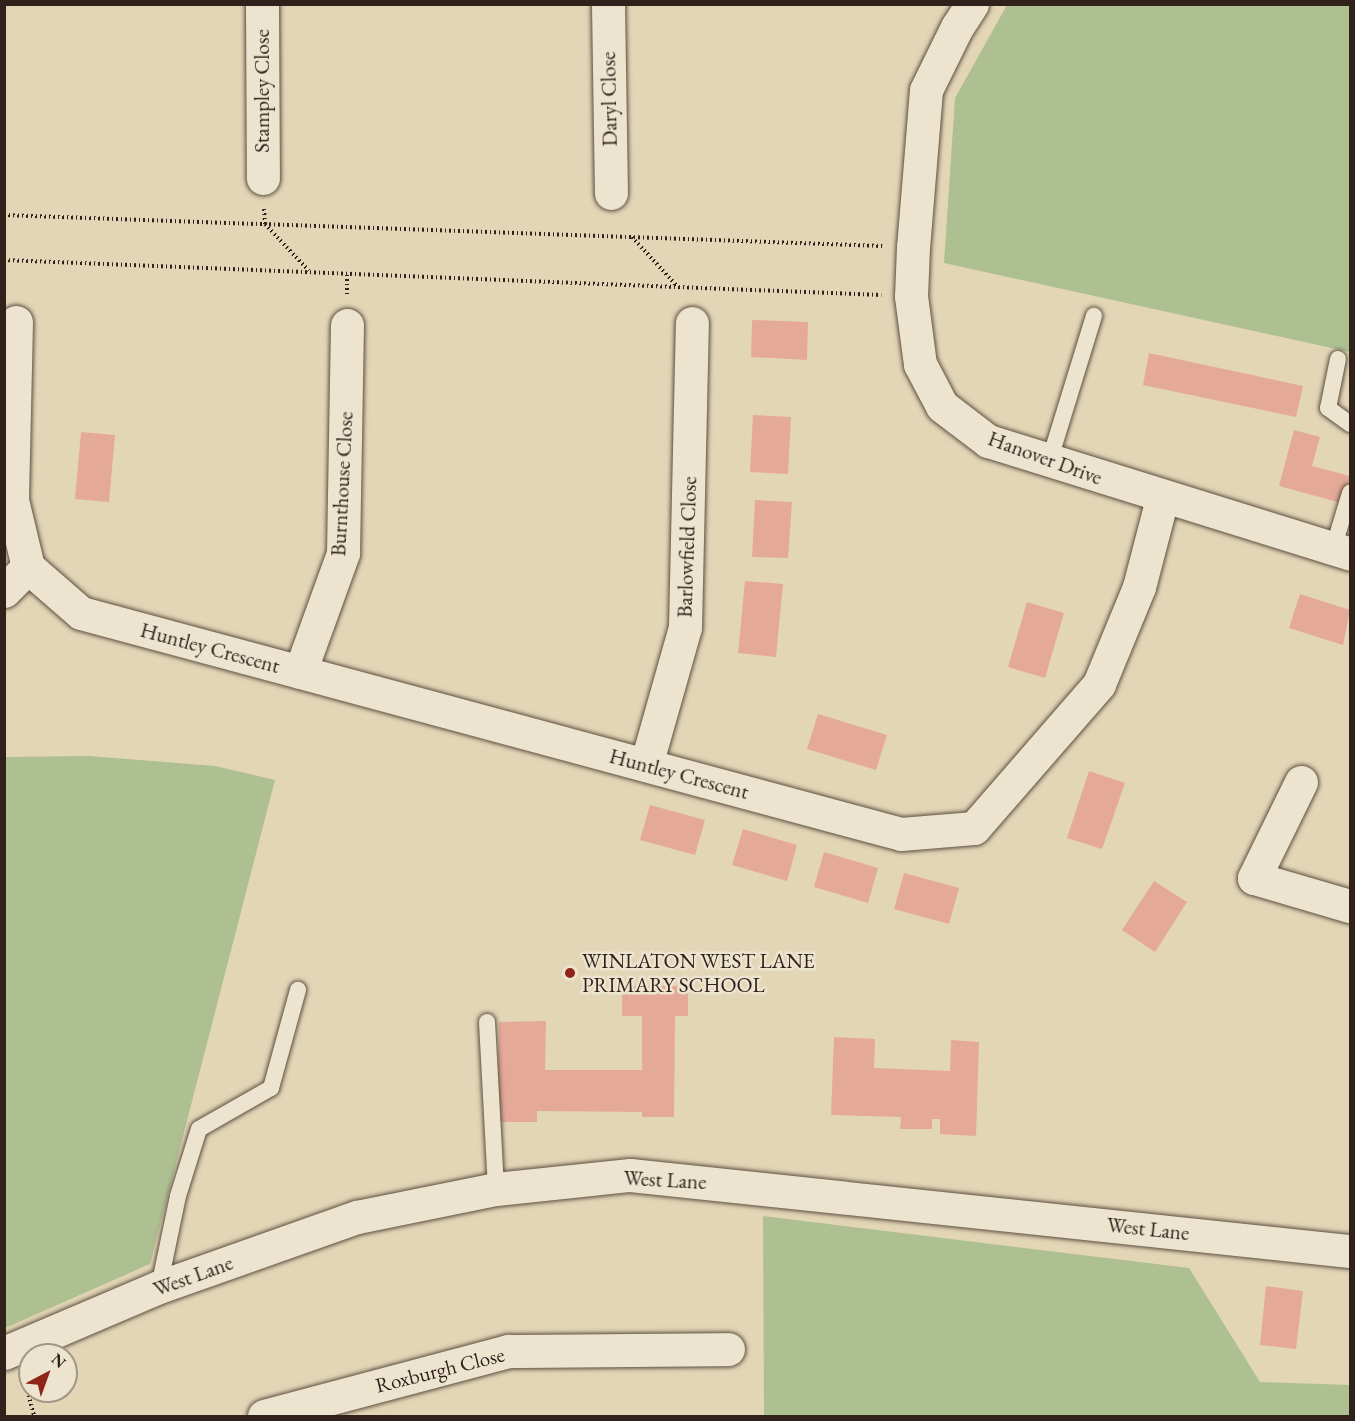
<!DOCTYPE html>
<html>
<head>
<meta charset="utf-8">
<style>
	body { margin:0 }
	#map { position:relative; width:1355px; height:1421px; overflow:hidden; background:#e3d6b6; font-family:"EB Garamond",serif }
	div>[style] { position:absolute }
	.green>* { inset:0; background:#aebf92 }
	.building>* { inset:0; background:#e5a998 }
	.path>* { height:4px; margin-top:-2px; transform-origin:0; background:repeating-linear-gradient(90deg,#30221b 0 1.5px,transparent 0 4.5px) }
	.roads { filter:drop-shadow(0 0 2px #5d4f42) drop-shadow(0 0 2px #5d4f42) }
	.lane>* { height:16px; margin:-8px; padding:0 8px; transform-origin:8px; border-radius:8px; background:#ede4d0 }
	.street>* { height:33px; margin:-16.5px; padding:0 16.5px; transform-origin:16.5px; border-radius:16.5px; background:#ede4d0 }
	.secondary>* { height:33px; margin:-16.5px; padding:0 16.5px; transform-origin:16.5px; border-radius:16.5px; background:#ede4d0 }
	.dots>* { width:16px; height:16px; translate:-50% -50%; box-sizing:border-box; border:3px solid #ede4d0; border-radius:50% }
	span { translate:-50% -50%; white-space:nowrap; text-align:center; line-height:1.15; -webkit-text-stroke:5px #ede4d0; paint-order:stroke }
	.street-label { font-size:21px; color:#30221b }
	.poi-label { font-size:21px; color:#30221b }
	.left { translate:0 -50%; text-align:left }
	.frame { position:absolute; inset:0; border:6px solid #30221b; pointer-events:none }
	.north { position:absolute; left:18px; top:1343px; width:60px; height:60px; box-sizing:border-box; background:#ede4d0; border:2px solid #a19688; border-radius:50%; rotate:41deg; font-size:16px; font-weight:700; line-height:24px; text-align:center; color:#30221b }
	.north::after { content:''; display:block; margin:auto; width:21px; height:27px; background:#8f2418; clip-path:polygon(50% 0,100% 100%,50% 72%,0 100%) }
</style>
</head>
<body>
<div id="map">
	<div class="green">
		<div style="clip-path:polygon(1007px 5px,1350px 5px,1350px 352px,944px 263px,955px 98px)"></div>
		<div style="clip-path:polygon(89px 756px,215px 766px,275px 780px,150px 1264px,5px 1328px,5px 757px)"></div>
		<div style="clip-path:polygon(763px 1216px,1189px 1268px,1260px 1382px,1350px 1385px,1350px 1416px,764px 1416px)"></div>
	</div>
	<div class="building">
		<div style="clip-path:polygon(752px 320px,808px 322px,807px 360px,751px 357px)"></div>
		<div style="clip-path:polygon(1149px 353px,1303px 386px,1296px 417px,1143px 385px)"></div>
		<div style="clip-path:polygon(753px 415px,791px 417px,788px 474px,750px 472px)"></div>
		<div style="clip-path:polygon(1294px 430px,1320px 437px,1312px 466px,1350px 476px,1345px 504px,1279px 486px)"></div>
		<div style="clip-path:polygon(81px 432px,115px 435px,109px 502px,75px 499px)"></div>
		<div style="clip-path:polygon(755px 500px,792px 502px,788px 558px,752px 557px)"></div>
		<div style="clip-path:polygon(745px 581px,783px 584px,776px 657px,738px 653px)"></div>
		<div style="clip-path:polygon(1300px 594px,1350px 610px,1343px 645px,1289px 628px)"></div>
		<div style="clip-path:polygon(1027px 602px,1064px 613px,1045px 678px,1008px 667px)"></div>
		<div style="clip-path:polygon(818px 714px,887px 735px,876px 770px,807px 749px)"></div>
		<div style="clip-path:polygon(1089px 771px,1125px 783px,1102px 849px,1067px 838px)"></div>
		<div style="clip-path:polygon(650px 805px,705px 820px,695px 855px,640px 840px)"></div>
		<div style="clip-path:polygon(743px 829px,797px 845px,787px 881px,732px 865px)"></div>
		<div style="clip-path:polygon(824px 852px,878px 868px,868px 903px,814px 887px)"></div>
		<div style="clip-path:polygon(904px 873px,959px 888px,949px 924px,894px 909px)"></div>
		<div style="clip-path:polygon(1154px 881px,1187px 902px,1155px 952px,1122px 930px)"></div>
		<div style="clip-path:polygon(622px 986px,688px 986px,688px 1016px,675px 1016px,674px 1117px,642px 1117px,642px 1112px,537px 1111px,537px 1122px,498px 1122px,499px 1022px,546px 1021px,545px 1070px,642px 1070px,642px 1016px,622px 1016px)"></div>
		<div style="clip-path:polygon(834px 1037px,875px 1039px,874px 1068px,950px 1071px,951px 1040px,979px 1042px,976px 1136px,940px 1134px,940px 1119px,932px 1119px,932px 1129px,900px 1129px,901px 1117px,831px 1115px)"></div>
		<div style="clip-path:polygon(1266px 1286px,1303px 1291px,1296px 1349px,1260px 1345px)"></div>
	</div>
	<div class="path">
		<div style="left:264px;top:209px;width:15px;rotate:86deg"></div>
		<div style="left:265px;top:224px;width:64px;rotate:46.9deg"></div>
		<div style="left:4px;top:215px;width:879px;rotate:2.02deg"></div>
		<div style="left:632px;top:237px;width:67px;rotate:47.4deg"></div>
		<div style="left:4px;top:260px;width:878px;rotate:2.29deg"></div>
		<div style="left:347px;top:294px;width:20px;rotate:-90deg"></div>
		<div style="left:24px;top:1378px;width:39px;rotate:75deg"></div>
	</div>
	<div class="roads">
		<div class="lane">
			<div style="left:1338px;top:359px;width:50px;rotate:101.5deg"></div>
			<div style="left:1328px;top:408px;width:27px;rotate:36deg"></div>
			<div style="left:1049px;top:462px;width:153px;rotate:-72.9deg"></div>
			<div style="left:1333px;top:549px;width:59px;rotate:-73.1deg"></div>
			<div style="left:487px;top:1022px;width:167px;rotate:86.9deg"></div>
			<div style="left:159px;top:1287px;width:93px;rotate:-78.2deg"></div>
			<div style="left:178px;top:1196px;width:70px;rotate:-72.6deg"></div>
			<div style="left:199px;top:1129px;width:83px;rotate:-29.7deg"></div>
			<div style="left:271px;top:1088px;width:102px;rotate:-74.6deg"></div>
		</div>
		<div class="street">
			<div style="left:262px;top:4px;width:174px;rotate:89.7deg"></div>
			<div style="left:608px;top:4px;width:189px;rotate:89.1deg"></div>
			<div style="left:972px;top:4px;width:27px;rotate:123deg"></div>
			<div style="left:957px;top:27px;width:70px;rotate:116.2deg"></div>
			<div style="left:926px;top:90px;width:158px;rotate:94.7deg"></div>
			<div style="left:913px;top:247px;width:49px;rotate:92.3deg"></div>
			<div style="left:911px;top:296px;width:69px;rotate:82.5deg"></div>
			<div style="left:920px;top:364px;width:47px;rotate:62.4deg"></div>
			<div style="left:942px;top:406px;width:58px;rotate:37.3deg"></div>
			<div style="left:988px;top:441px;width:379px;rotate:17.3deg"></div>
			<div style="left:16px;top:322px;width:178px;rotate:91.3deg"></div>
			<div style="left:12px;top:500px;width:69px;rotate:76.6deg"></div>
			<div style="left:28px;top:567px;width:70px;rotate:41deg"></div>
			<div style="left:81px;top:613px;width:849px;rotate:15.08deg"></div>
			<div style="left:901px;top:834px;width:73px;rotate:-4.7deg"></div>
			<div style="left:974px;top:828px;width:191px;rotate:-49deg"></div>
			<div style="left:1099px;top:684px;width:105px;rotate:-67.6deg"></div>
			<div style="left:1139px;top:587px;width:91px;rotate:-75.4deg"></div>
			<div style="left:4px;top:591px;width:34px;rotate:-45deg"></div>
			<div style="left:300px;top:672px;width:127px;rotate:-70.1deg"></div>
			<div style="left:343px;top:553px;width:228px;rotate:-89deg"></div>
			<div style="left:646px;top:765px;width:143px;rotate:-74.2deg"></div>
			<div style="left:685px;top:627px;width:304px;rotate:-88.7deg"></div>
			<div style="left:1301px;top:782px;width:107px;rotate:116.1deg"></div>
			<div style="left:1254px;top:878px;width:100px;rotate:16.3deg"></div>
			<div style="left:264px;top:1416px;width:253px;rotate:-14.9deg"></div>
			<div style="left:508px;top:1351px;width:220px;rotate:-0.5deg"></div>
		</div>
		<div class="secondary">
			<div style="left:4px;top:1353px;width:168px;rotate:-23.1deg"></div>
			<div style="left:159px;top:1287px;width:210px;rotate:-19.5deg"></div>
			<div style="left:357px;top:1217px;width:142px;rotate:-11.4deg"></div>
			<div style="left:496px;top:1189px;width:135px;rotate:-6deg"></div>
			<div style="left:630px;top:1175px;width:724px;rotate:6.03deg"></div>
		</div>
	</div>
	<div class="dots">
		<div style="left:570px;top:973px;background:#8f2418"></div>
	</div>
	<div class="street-label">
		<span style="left:262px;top:91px;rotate:-90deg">Stampley Close</span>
		<span style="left:609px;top:99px;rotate:-91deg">Daryl Close</span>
		<span style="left:1045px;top:458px;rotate:20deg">Hanover Drive</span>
		<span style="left:342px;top:484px;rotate:-87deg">Burnthouse Close</span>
		<span style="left:687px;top:547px;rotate:-88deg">Barlowfield Close</span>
		<span style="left:210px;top:648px;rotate:15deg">Huntley Crescent</span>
		<span style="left:679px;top:774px;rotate:15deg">Huntley Crescent</span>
		<span style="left:665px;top:1180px;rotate:3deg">West Lane</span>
		<span style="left:1148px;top:1229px;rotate:6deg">West Lane</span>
		<span style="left:193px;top:1276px;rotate:-20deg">West Lane</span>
		<span style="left:440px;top:1370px;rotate:-14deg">Roxburgh Close</span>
	</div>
	<div class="poi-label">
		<span class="left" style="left:582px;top:973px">WINLATON WEST LANE<br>PRIMARY SCHOOL</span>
	</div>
	<div class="frame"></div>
	<div class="north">N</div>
</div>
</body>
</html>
